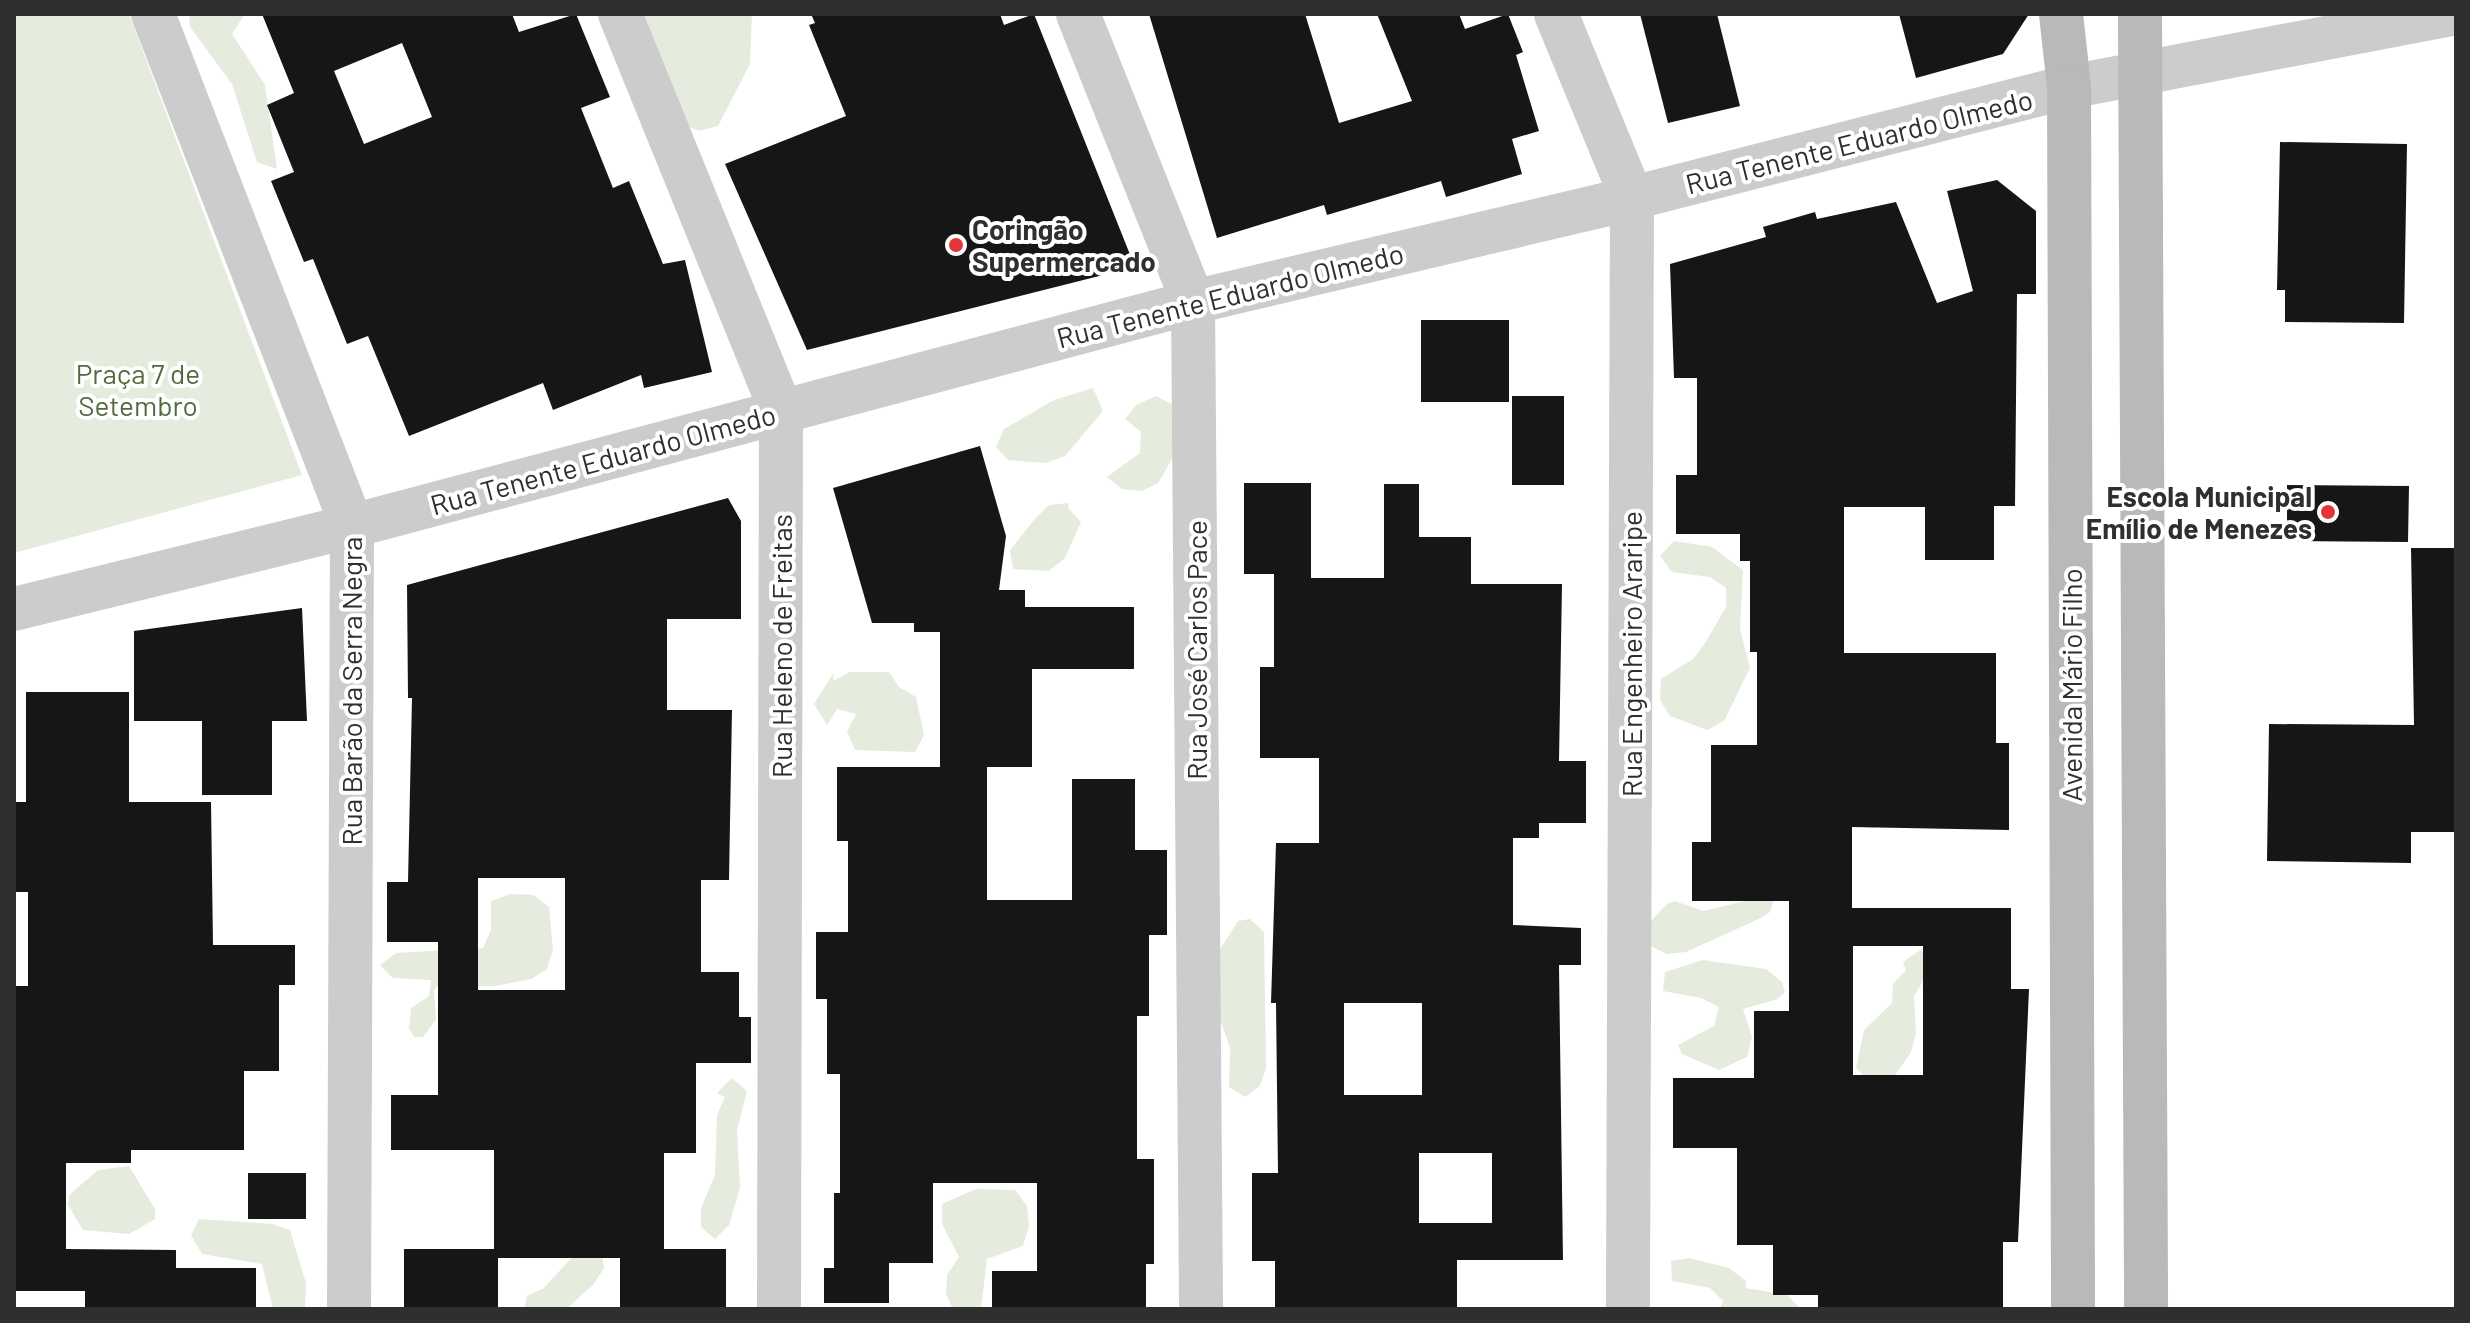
<!DOCTYPE html>
<html>
<head>
<meta charset="utf-8">
<style>
	body { margin:0 }
	#map { position:relative; width:2470px; height:1323px; overflow:hidden; background:#fff; font-family:Barlow,sans-serif }
	div>[style] { position:absolute }
	.green>* { inset:0; background:#e5ecde }
	.building>* { inset:0; background:#161616 }
	.minor>* { height:44px; margin:-22px; padding:0 22px; transform-origin:22px; border-radius:22px; background:#ccc }
	.secondary>* { height:44px; margin:-22px; padding:0 22px; transform-origin:22px; border-radius:22px; background:#b9b9b9 }
	.dots>* { width:22px; height:22px; translate:-50% -50%; box-sizing:border-box; border:4px solid #fff; border-radius:50% }
	span { translate:-50% -50%; white-space:nowrap; text-align:center; line-height:1.15; -webkit-text-stroke:8px #fff; paint-order:stroke }
	.street-label { font-size:28px; color:#2f2f2f }
	.poi-label { font-size:28px; color:#2f2f2f; font-weight:700 }
	.left { translate:0 -50%; text-align:left }
	.right { translate:-100% -50%; text-align:right }
	.park-label { font-size:28px; color:#516b3d }
	.frame { position:absolute; inset:0; border:16px solid #2f2f2f; pointer-events:none }
</style>
</head>
<body>
<div id="map">
	<div class="green">
		<div style="clip-path:polygon(14px 14px,129px 14px,302px 475px,14px 553px)"></div>
		<div style="clip-path:polygon(189px 14px,245px 14px,232px 34px,265px 85px,277px 169px,257px 162px,232px 84px,190px 27px)"></div>
		<div style="clip-path:polygon(626px 14px,752px 14px,750px 64px,718px 126px,699px 131px,682px 124px)"></div>
		<div style="clip-path:polygon(1093px 388px,1103px 411px,1065px 456px,1046px 463px,1008px 460px,996px 447px,1004px 429px,1054px 400px)"></div>
		<div style="clip-path:polygon(1156px 396px,1183px 410px,1178px 449px,1158px 483px,1142px 491px,1122px 489px,1107px 477px,1140px 453px,1141px 432px,1125px 419px,1136px 405px)"></div>
		<div style="clip-path:polygon(1069px 503px,1068px 508px,1081px 522px,1065px 558px,1049px 571px,1013px 569px,1010px 550px,1034px 520px,1049px 505px)"></div>
		<div style="clip-path:polygon(1674px 541px,1712px 547px,1743px 570px,1740px 629px,1750px 668px,1724px 721px,1707px 730px,1670px 716px,1660px 700px,1661px 679px,1693px 659px,1705px 643px,1726px 607px,1726px 588px,1710px 577px,1672px 572px,1660px 556px)"></div>
		<div style="clip-path:polygon(834px 672px,833px 681px,850px 672px,889px 672px,899px 687px,916px 697px,924px 735px,915px 752px,855px 750px,847px 732px,856px 714px,837px 709px,827px 725px,814px 704px)"></div>
		<div style="clip-path:polygon(1762px 889px,1775px 894px,1770px 912px,1761px 918px,1686px 952px,1667px 954px,1649px 945px,1646px 926px,1667px 904px,1675px 901px,1703px 911px,1745px 901px)"></div>
		<div style="clip-path:polygon(511px 894px,533px 895px,549px 907px,553px 950px,547px 969px,531px 979px,496px 986px,473px 986px,445px 976px,434px 990px,436px 1020px,423px 1037px,414px 1037px,409px 1028px,411px 1008px,429px 996px,431px 980px,393px 978px,380px 965px,396px 953px,483px 948px,491px 930px,491px 901px)"></div>
		<div style="clip-path:polygon(1250px 919px,1264px 932px,1266px 1068px,1260px 1086px,1245px 1097px,1229px 1087px,1230px 1048px,1217px 1011px,1217px 954px,1238px 921px)"></div>
		<div style="clip-path:polygon(1920px 950px,1934px 963px,1914px 996px,1916px 1034px,1911px 1052px,1887px 1087px,1869px 1082px,1856px 1068px,1864px 1030px,1892px 1003px,1893px 984px,1906px 970px,1903px 962px)"></div>
		<div style="clip-path:polygon(1703px 960px,1766px 969px,1782px 982px,1785px 992px,1778px 999px,1743px 1009px,1752px 1037px,1747px 1057px,1719px 1070px,1682px 1054px,1678px 1045px,1714px 1026px,1719px 1007px,1701px 998px,1663px 991px,1665px 972px)"></div>
		<div style="clip-path:polygon(732px 1078px,747px 1091px,737px 1130px,740px 1188px,729px 1225px,715px 1239px,701px 1227px,701px 1208px,715px 1175px,717px 1115px,725px 1097px,717px 1093px)"></div>
		<div style="clip-path:polygon(129px 1166px,155px 1209px,155px 1219px,129px 1234px,83px 1230px,68px 1205px,69px 1195px,98px 1170px)"></div>
		<div style="clip-path:polygon(976px 1189px,1015px 1190px,1027px 1206px,1029px 1226px,1023px 1246px,987px 1259px,981px 1309px,953px 1309px,946px 1294px,947px 1275px,959px 1257px,942px 1224px,942px 1204px)"></div>
		<div style="clip-path:polygon(199px 1219px,273px 1224px,290px 1230px,306px 1283px,305px 1309px,273px 1309px,262px 1264px,202px 1254px,191px 1235px)"></div>
		<div style="clip-path:polygon(582px 1246px,601px 1250px,604px 1268px,593px 1285px,566px 1309px,524px 1309px,527px 1296px,544px 1288px)"></div>
		<div style="clip-path:polygon(1690px 1258px,1729px 1268px,1746px 1281px,1746px 1288px,1787px 1295px,1801px 1309px,1720px 1309px,1723px 1301px,1710px 1288px,1672px 1281px,1671px 1261px)"></div>
	</div>
	<div class="building">
		<div style="clip-path:polygon(evenodd,262px 14px,512px 14px,519px 32px,576px 14px,610px 97px,581px 108px,613px 188px,629px 181px,663px 264px,685px 260px,712px 372px,644px 388px,641px 375px,553px 410px,543px 383px,409px 436px,368px 336px,347px 344px,313px 259px,304px 262px,271px 181px,294px 172px,267px 105px,294px 93px,262px 14px,402px 43px,432px 117px,364px 144px,334px 71px,402px 43px)"></div>
		<div style="clip-path:polygon(811px 14px,1000px 14px,1004px 25px,1034px 14px,1135px 267px,807px 350px,725px 164px,846px 116px,809px 25px,815px 23px)"></div>
		<div style="clip-path:polygon(1149px 14px,1305px 14px,1339px 123px,1412px 101px,1377px 14px,1459px 14px,1465px 29px,1508px 14px,1523px 52px,1516px 55px,1539px 131px,1512px 139px,1522px 174px,1446px 197px,1441px 181px,1327px 215px,1324px 205px,1217px 238px)"></div>
		<div style="clip-path:polygon(1640px 14px,1717px 14px,1740px 106px,1668px 123px)"></div>
		<div style="clip-path:polygon(1899px 14px,2029px 14px,2003px 54px,1916px 78px)"></div>
		<div style="clip-path:polygon(2280px 142px,2407px 144px,2404px 323px,2285px 322px,2285px 290px,2277px 290px)"></div>
		<div style="clip-path:polygon(evenodd,1997px 180px,2036px 211px,2036px 294px,2017px 294px,2015px 506px,1994px 506px,1994px 560px,1925px 560px,1925px 507px,1844px 507px,1844px 653px,1996px 653px,1996px 743px,2009px 743px,2009px 830px,1852px 827px,1852px 908px,2011px 908px,2011px 989px,2029px 989px,2018px 1242px,2003px 1242px,2003px 1309px,1818px 1309px,1818px 1295px,1773px 1295px,1773px 1245px,1737px 1245px,1737px 1148px,1673px 1148px,1673px 1078px,1754px 1078px,1754px 1011px,1789px 1011px,1789px 901px,1692px 901px,1692px 842px,1711px 842px,1711px 745px,1757px 745px,1757px 652px,1750px 652px,1750px 561px,1740px 561px,1740px 534px,1676px 534px,1676px 475px,1697px 475px,1697px 378px,1674px 378px,1670px 264px,1766px 237px,1763px 227px,1815px 212px,1817px 219px,1896px 202px,1937px 303px,1973px 291px,1947px 191px,1997px 180px,1853px 946px,1923px 946px,1923px 1075px,1853px 1075px,1853px 946px)"></div>
		<div style="clip-path:polygon(1421px 320px,1509px 320px,1509px 402px,1421px 402px)"></div>
		<div style="clip-path:polygon(1512px 396px,1564px 396px,1564px 485px,1512px 485px)"></div>
		<div style="clip-path:polygon(980px 446px,1006px 536px,999px 590px,1025px 590px,1025px 607px,1134px 607px,1134px 669px,1032px 669px,1032px 767px,987px 767px,987px 900px,1072px 900px,1072px 779px,1135px 779px,1135px 850px,1167px 850px,1167px 935px,1149px 935px,1149px 1016px,1137px 1016px,1137px 1159px,1154px 1159px,1154px 1264px,1146px 1264px,1146px 1309px,992px 1309px,992px 1271px,1037px 1271px,1037px 1183px,933px 1183px,933px 1263px,889px 1263px,889px 1303px,824px 1303px,824px 1268px,834px 1268px,834px 1193px,840px 1193px,840px 1074px,827px 1074px,827px 999px,816px 999px,816px 932px,848px 932px,848px 841px,837px 841px,837px 767px,940px 767px,940px 632px,914px 632px,914px 623px,872px 623px,833px 488px)"></div>
		<div style="clip-path:polygon(evenodd,1244px 483px,1311px 483px,1311px 578px,1384px 578px,1384px 484px,1419px 484px,1419px 537px,1471px 537px,1471px 584px,1562px 584px,1559px 761px,1586px 761px,1586px 823px,1539px 823px,1539px 838px,1513px 838px,1513px 925px,1581px 928px,1581px 965px,1559px 965px,1563px 1260px,1457px 1260px,1457px 1309px,1275px 1309px,1275px 1261px,1252px 1261px,1252px 1173px,1278px 1173px,1276px 1003px,1271px 1003px,1276px 843px,1319px 843px,1319px 758px,1260px 758px,1260px 667px,1274px 667px,1274px 574px,1244px 574px,1244px 483px,1344px 1003px,1422px 1003px,1422px 1095px,1344px 1095px,1344px 1003px,1244px 483px,1419px 1153px,1492px 1153px,1492px 1223px,1419px 1223px,1419px 1153px)"></div>
		<div style="clip-path:polygon(2287px 485px,2409px 486px,2408px 542px,2287px 541px)"></div>
		<div style="clip-path:polygon(evenodd,728px 498px,741px 521px,741px 619px,667px 619px,667px 710px,732px 710px,729px 880px,701px 880px,701px 972px,739px 972px,739px 1017px,751px 1017px,751px 1063px,696px 1063px,696px 1153px,664px 1153px,664px 1249px,726px 1249px,726px 1309px,620px 1309px,620px 1258px,498px 1258px,498px 1309px,404px 1309px,404px 1249px,494px 1249px,494px 1150px,391px 1150px,391px 1095px,438px 1095px,438px 942px,387px 942px,387px 882px,408px 882px,412px 698px,408px 698px,407px 585px,728px 498px,478px 878px,565px 878px,565px 990px,478px 990px,478px 878px)"></div>
		<div style="clip-path:polygon(2411px 548px,2456px 548px,2456px 832px,2411px 832px,2411px 863px,2267px 861px,2269px 724px,2414px 725px)"></div>
		<div style="clip-path:polygon(302px 608px,307px 721px,272px 721px,272px 795px,202px 795px,202px 721px,134px 721px,134px 631px)"></div>
		<div style="clip-path:polygon(26px 692px,129px 692px,129px 802px,211px 802px,213px 945px,295px 945px,295px 985px,279px 985px,279px 1071px,244px 1071px,244px 1150px,131px 1150px,131px 1163px,66px 1163px,66px 1249px,176px 1250px,176px 1268px,256px 1268px,256px 1309px,85px 1309px,85px 1291px,14px 1291px,14px 986px,28px 986px,28px 892px,14px 892px,14px 802px,26px 802px)"></div>
		<div style="clip-path:polygon(248px 1173px,306px 1173px,306px 1219px,248px 1219px)"></div>
	</div>
	<div class="minor">
		<div style="left:153px;top:14px;width:549px;rotate:68.76deg"></div>
		<div style="left:352px;top:526px;width:783px;rotate:90.22deg"></div>
		<div style="left:620px;top:14px;width:428px;rotate:67.9deg"></div>
		<div style="left:781px;top:411px;width:898px;rotate:90.13deg"></div>
		<div style="left:1078px;top:14px;width:310px;rotate:68.2deg"></div>
		<div style="left:1193px;top:302px;width:1007px;rotate:89.54deg"></div>
		<div style="left:1556px;top:14px;width:199px;rotate:67.6deg"></div>
		<div style="left:1632px;top:198px;width:1111px;rotate:90.21deg"></div>
		<div style="left:14px;top:609px;width:348px;rotate:-13.8deg"></div>
		<div style="left:352px;top:526px;width:870px;rotate:-14.91deg"></div>
		<div style="left:1193px;top:302px;width:451px;rotate:-13.3deg"></div>
		<div style="left:1632px;top:198px;width:451px;rotate:-14.3deg"></div>
		<div style="left:2069px;top:87px;width:391px;rotate:-10.8deg"></div>
	</div>
	<div class="secondary">
		<div style="left:2061px;top:14px;width:73px;rotate:83.7deg"></div>
		<div style="left:2069px;top:87px;width:1222px;rotate:89.81deg"></div>
		<div style="left:2140px;top:14px;width:1295px;rotate:89.73deg"></div>
	</div>
	<div class="dots">
		<div style="left:956px;top:245px;background:#e2363c"></div>
		<div style="left:2328px;top:512px;background:#e2363c"></div>
	</div>
	<div class="street-label">
		<span style="left:1859px;top:141px;rotate:-14deg">Rua Tenente Eduardo Olmedo</span>
		<span style="left:1230px;top:295px;rotate:-14deg">Rua Tenente Eduardo Olmedo</span>
		<span style="left:603px;top:459px;rotate:-15deg">Rua Tenente Eduardo Olmedo</span>
		<span style="left:781px;top:646px;rotate:-90deg">Rua Heleno de Freitas</span>
		<span style="left:1196px;top:650px;rotate:-90deg">Rua José Carlos Pace</span>
		<span style="left:1631px;top:654px;rotate:-90deg">Rua Engenheiro Araripe</span>
		<span style="left:2071px;top:685px;rotate:-90deg">Avenida Mário Filho</span>
		<span style="left:351px;top:691px;rotate:-90deg">Rua Barão da Serra Negra</span>
	</div>
	<div class="poi-label">
		<span class="left" style="left:972px;top:245px">Coringão<br>Supermercado</span>
		<span class="right" style="left:2312px;top:512px">Escola Municipal<br>Emílio de Menezes</span>
	</div>
	<div class="park-label">
		<span style="left:138px;top:389px">Praça 7 de<br>Setembro</span>
	</div>
	<div class="frame"></div>
</div>
</body>
</html>
